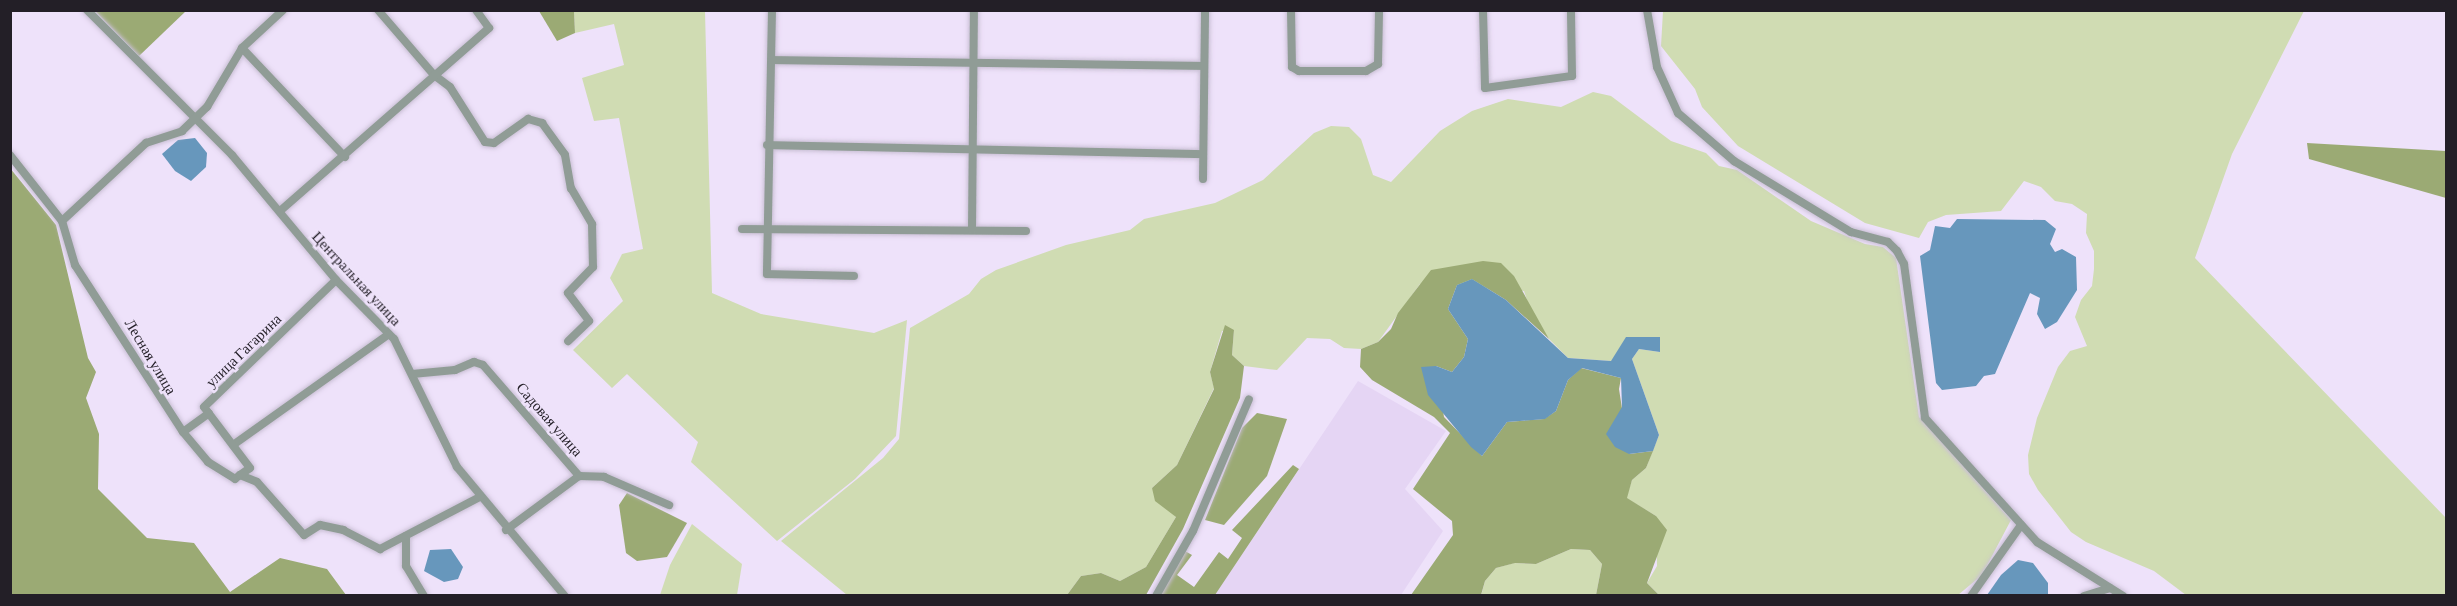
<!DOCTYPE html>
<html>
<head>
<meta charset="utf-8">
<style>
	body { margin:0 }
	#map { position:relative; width:2457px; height:606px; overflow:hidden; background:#eee2fa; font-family:"Crimson Pro",serif }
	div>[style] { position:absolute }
	.built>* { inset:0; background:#e5d5f4 }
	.green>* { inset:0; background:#d0dcb3 }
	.forest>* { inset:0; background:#9baa74 }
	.water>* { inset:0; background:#6797bc }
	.roads { filter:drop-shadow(0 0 2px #c9bfd4) drop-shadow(0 0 2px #c9bfd4) }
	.street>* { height:8px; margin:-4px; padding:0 4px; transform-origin:4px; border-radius:4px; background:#909c96 }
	span { translate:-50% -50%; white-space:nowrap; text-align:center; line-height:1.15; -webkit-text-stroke:5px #eee2fa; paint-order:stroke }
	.street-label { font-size:15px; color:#231f27 }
	.frame { position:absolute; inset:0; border:12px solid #231f27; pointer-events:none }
</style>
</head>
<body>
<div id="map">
	<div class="built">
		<div style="clip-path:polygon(1358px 381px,1446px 431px,1405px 489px,1443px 531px,1401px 595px,1215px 595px)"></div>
	</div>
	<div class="green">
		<div style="clip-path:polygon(574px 11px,705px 11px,712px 293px,761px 314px,874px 333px,907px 320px,896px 436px,855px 479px,777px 541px,691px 462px,698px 442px,627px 374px,612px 388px,573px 350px,623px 301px,610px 278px,622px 254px,643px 249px,619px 118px,594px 121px,582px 78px,624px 65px,614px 24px,575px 33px)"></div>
		<div style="clip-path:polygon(1663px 11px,2304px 11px,2232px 154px,2195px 258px,2446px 518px,2446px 595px,2186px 595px,2154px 571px,2086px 542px,2071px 532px,2038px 490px,2029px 474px,2028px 455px,2037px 418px,2058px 367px,2070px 351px,2087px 346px,2075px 317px,2081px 300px,2092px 286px,2094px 269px,2094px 251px,2086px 233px,2087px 214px,2072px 204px,2055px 201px,2041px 187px,2024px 181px,2001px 211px,1946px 215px,1928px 222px,1919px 238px,1865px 223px,1738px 146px,1702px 107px,1695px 89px,1661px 46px)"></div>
		<div style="clip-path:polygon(1593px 92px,1611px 96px,1671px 141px,1706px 153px,1719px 166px,1737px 170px,1811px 221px,1865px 244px,1883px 247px,1896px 258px,1919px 417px,2011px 520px,1982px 575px,1958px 595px,1659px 595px,1647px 583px,1657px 566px,1656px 516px,1626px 498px,1632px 480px,1646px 468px,1659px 435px,1632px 359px,1639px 349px,1660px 352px,1660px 337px,1611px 361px,1568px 358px,1549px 339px,1530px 309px,1524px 291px,1420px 284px,1378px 342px,1361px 349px,1344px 348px,1330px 339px,1307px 338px,1277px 370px,1244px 366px,1232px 355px,1234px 330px,1222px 331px,1210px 372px,1214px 388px,1177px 465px,1152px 488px,1176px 517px,1146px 567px,1120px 581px,1101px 573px,1081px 576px,1067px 595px,847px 595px,781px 541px,883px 458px,899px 439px,910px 328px,969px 294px,981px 279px,996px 270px,1066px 245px,1130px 230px,1144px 219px,1215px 203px,1263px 180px,1314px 133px,1331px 126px,1349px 127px,1361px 139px,1373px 175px,1391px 182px,1440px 131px,1472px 111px,1508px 99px,1561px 107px)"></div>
		<div style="clip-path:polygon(692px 524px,742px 564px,737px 595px,660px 595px,670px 565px)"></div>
		<div style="clip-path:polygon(1571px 549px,1590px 550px,1602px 564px,1596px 595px,1481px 596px,1485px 581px,1496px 568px,1514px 563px,1536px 564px)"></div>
	</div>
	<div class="forest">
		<div style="clip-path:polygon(95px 11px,186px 11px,139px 56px)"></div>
		<div style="clip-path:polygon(539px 11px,574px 11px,575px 33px,557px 41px)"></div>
		<div style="clip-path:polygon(2307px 143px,2446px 151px,2446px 198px,2309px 159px)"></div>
		<div style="clip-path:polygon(10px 168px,56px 225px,88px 358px,96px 372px,86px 398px,99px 434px,98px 489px,147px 538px,194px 543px,230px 592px,280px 558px,327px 569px,346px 595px,11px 595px)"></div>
		<div style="clip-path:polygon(1483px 261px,1501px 263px,1514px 276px,1549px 339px,1506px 300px,1472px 279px,1457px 285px,1448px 309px,1468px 339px,1464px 357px,1452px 372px,1436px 366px,1444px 417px,1482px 456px,1507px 422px,1544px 419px,1556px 411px,1568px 380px,1581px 368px,1621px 378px,1619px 389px,1629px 454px,1653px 451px,1646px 468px,1632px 480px,1627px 498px,1656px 516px,1667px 530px,1647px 583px,1659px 595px,1596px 595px,1602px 564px,1590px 550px,1571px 549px,1536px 564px,1515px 563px,1496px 568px,1485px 581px,1481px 595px,1411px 595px,1453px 535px,1452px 521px,1413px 489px,1450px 433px,1434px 417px,1372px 380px,1360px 367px,1361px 349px,1378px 342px,1391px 329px,1398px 313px,1431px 270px)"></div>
		<div style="clip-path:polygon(1225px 325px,1234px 330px,1232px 355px,1244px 366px,1240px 398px,1183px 529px,1146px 595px,1067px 595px,1081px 576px,1101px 573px,1120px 581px,1146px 567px,1176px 517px,1155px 501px,1152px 488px,1177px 465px,1214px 389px,1210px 372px)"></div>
		<div style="clip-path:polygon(1257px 413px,1287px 419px,1267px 476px,1224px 525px,1205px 520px,1242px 428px)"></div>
		<div style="clip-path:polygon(1293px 465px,1299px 469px,1215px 595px,1160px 596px,1185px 551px,1192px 555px,1177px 575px,1194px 587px,1219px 552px,1228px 559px,1242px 538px,1232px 530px)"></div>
		<div style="clip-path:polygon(627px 493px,687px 523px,667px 557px,637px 561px,626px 553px,619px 505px)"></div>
	</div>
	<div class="water">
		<div style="clip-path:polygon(195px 138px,207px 153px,206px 167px,191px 181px,175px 171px,162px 154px,178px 140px)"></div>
		<div style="clip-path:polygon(1957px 219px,2045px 220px,2056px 229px,2050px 244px,2055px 252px,2062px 249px,2076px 257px,2077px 290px,2057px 322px,2045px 329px,2037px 314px,2040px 298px,2030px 293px,1995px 374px,1984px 376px,1976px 386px,1942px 390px,1936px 383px,1920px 256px,1930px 250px,1935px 226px,1950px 228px)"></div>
		<div style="clip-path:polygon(1472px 279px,1506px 300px,1568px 358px,1611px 361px,1626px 337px,1660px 337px,1660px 352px,1639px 349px,1632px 359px,1659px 435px,1653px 451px,1629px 454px,1615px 447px,1606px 434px,1622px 407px,1621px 378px,1582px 368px,1568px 380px,1556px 411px,1545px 419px,1507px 422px,1482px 456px,1471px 447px,1428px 395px,1421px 367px,1436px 366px,1452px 372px,1464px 357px,1468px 339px,1448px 309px,1457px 285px)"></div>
		<div style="clip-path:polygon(451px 549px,463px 567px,458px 579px,444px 582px,424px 571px,430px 550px)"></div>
		<div style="clip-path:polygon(2018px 560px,2033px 563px,2048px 583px,2048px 595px,1987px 595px,2001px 575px)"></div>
	</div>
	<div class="roads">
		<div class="street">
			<div style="left:87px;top:10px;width:205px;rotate:45deg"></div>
			<div style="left:232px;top:155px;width:163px;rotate:50.2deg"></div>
			<div style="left:336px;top:280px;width:83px;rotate:45.5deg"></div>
			<div style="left:394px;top:339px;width:143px;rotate:63.8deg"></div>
			<div style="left:457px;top:467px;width:168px;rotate:50.1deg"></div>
			<div style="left:378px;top:10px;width:86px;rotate:49.3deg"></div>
			<div style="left:434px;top:75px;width:20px;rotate:37deg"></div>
			<div style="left:450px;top:87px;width:65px;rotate:57.5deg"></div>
			<div style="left:485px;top:142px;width:9px;rotate:6deg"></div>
			<div style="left:494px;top:143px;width:42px;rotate:-35.2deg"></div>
			<div style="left:528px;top:119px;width:15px;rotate:16deg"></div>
			<div style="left:542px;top:123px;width:39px;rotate:54deg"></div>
			<div style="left:565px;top:155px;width:34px;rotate:80deg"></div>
			<div style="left:571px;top:188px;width:42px;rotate:59.7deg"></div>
			<div style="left:592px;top:224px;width:43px;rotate:88.7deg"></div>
			<div style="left:593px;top:267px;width:36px;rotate:134deg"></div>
			<div style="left:568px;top:293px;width:35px;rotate:53deg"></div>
			<div style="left:589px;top:321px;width:29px;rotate:136deg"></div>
			<div style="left:772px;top:10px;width:264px;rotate:91.1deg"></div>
			<div style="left:767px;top:274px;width:87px;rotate:1.3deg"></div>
			<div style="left:1291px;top:10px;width:57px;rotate:89deg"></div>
			<div style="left:1292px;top:67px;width:8px;rotate:30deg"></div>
			<div style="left:1299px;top:71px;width:67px"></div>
			<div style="left:1366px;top:71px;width:14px;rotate:-30deg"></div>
			<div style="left:1378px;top:64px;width:54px;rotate:-88.9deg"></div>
			<div style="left:1483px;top:10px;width:78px;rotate:88.5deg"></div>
			<div style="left:1485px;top:88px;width:88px;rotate:-7.9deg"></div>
			<div style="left:1572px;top:76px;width:66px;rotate:-90.9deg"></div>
			<div style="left:1647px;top:10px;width:58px;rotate:80deg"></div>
			<div style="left:1657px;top:67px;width:51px;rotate:65.5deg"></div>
			<div style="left:1678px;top:113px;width:74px;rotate:40.6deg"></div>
			<div style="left:1734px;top:161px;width:137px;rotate:31.3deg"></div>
			<div style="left:1851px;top:232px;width:38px;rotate:15deg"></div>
			<div style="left:1888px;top:242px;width:13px;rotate:45deg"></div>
			<div style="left:1897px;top:251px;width:15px;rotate:62deg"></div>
			<div style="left:1904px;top:264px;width:155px;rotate:82.2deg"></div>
			<div style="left:1925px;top:418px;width:167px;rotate:47.9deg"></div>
			<div style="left:2037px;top:542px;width:102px;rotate:32.1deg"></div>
			<div style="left:242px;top:48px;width:150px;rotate:46.6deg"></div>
			<div style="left:772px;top:60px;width:432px;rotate:0.8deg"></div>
			<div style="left:767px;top:145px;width:436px;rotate:1.2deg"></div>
			<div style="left:10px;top:155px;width:84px;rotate:51.8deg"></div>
			<div style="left:62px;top:221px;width:46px;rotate:73.5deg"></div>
			<div style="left:75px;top:265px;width:199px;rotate:57.1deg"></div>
			<div style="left:183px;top:432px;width:39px;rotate:50deg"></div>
			<div style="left:208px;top:462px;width:32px;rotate:32deg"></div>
			<div style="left:235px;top:479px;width:6px;rotate:-39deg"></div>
			<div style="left:240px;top:475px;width:18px;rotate:22deg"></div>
			<div style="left:257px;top:482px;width:71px;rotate:48.4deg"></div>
			<div style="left:304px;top:535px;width:19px;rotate:-32deg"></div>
			<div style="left:320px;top:525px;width:24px;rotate:12deg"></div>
			<div style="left:343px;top:530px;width:42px;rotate:27.2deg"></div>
			<div style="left:380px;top:549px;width:113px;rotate:-27.5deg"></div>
			<div style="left:1203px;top:179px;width:169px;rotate:-89.3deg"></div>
			<div style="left:280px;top:211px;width:278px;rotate:-41.2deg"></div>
			<div style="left:489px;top:28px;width:22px;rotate:-126deg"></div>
			<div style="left:62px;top:221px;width:115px;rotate:-42.9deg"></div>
			<div style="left:146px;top:143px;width:38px;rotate:-18deg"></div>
			<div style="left:182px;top:131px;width:35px;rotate:-44deg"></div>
			<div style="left:207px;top:107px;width:69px;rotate:-59.3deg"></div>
			<div style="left:242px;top:48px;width:56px;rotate:-42.8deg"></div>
			<div style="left:742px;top:229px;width:284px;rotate:0.4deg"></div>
			<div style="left:972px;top:230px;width:220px;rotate:-89.5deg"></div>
			<div style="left:412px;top:374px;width:43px;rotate:-5.3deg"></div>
			<div style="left:455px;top:370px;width:21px;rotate:-23deg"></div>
			<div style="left:474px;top:362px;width:9px;rotate:18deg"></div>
			<div style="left:483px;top:365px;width:147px;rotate:49.1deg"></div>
			<div style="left:579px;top:476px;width:25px;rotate:2deg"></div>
			<div style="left:604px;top:477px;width:71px;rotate:23.3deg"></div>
			<div style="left:183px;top:432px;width:32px;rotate:-36deg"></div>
			<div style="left:233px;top:445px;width:191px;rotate:-35.4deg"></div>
			<div style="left:240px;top:475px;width:12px;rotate:-35deg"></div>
			<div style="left:250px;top:468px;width:76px;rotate:-127deg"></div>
			<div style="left:204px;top:407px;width:183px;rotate:-43.9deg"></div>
			<div style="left:506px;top:530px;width:91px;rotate:-36.5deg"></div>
			<div style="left:406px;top:536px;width:30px;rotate:90deg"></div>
			<div style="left:406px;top:566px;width:35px;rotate:59deg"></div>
			<div style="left:1156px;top:596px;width:75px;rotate:-60.4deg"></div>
			<div style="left:1193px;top:531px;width:143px;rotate:-67deg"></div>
			<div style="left:1971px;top:596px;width:87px;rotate:-54.8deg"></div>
			<div style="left:2084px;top:596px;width:27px;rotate:-17deg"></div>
		</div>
	</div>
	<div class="street-label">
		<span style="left:356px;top:279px;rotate:47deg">Центральная улица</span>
		<span style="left:244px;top:351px;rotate:-44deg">улица Гагарина</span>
		<span style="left:150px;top:357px;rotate:59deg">Лесная улица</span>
		<span style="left:549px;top:420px;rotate:49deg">Садовая улица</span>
	</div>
	<div class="frame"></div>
</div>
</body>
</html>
